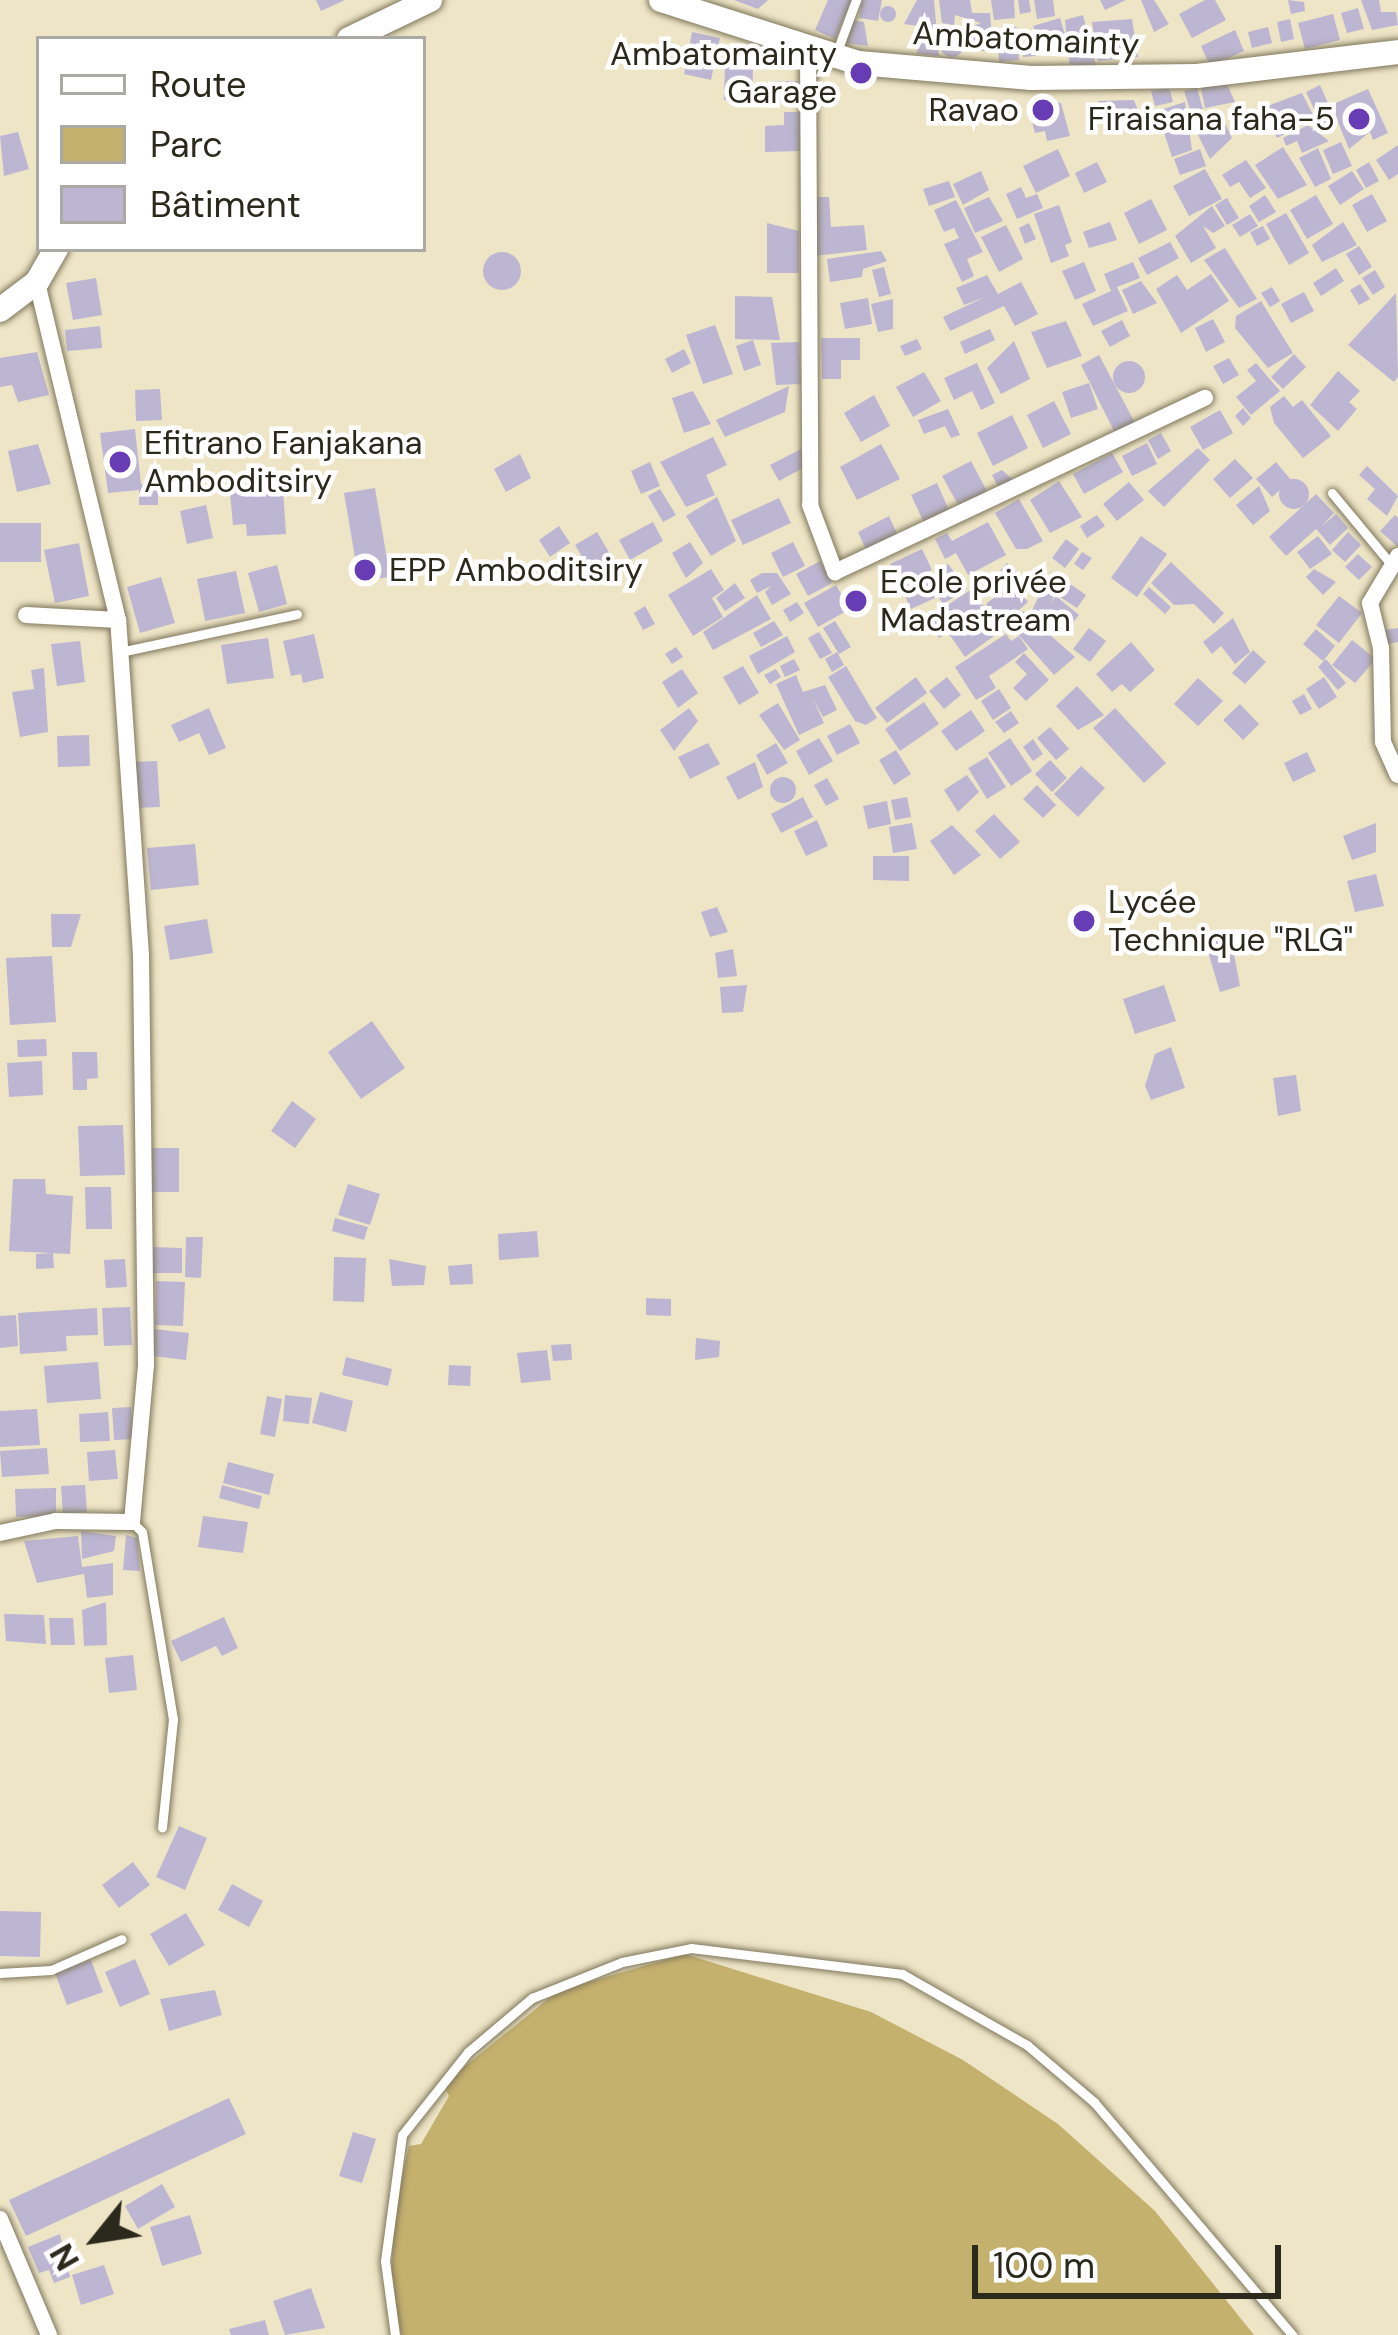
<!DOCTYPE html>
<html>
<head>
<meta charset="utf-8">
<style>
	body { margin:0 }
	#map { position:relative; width:1398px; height:2335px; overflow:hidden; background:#eee5c7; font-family:"DM Sans",sans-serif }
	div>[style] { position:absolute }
	.green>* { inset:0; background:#c5b16e }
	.building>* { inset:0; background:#bcb6d2 }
	.round { border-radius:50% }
	.roads { filter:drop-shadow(0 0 3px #80785d) drop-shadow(0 0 3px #80785d) }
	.lane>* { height:9px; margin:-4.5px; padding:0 4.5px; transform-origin:4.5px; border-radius:4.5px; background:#fff }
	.street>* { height:16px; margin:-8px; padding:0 8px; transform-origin:8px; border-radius:8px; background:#fff }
	.secondary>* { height:24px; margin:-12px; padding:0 12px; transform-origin:12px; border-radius:12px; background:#fff }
	.dots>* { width:33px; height:33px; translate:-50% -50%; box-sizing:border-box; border:6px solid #fff; border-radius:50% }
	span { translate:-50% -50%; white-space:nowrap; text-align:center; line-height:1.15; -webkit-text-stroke:9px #fff; paint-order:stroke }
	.street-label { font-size:33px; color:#2b281c }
	.poi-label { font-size:33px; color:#2b281c }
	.right { translate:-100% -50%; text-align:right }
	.left { translate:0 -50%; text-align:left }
	.legend { position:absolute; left:36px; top:36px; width:390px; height:216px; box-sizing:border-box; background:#fff; border:3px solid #aaa9a4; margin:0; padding:15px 21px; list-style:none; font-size:36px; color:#2b281c }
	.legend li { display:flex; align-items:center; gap:24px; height:60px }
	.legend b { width:60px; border:3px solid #aaa9a4 }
	.north { position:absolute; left:36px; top:2179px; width:120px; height:120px; -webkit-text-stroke:9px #fff; paint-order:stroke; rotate:240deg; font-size:33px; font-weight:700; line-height:48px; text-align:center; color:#2b281c }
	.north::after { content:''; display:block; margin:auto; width:42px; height:54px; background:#2b281c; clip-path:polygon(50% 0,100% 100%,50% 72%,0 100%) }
	.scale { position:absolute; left:972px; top:2245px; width:309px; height:54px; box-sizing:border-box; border:6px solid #2b281c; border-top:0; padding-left:15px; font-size:36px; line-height:42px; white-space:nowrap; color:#2b281c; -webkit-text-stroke:9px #fff; paint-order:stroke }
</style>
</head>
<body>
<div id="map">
	<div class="green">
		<div style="clip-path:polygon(685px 1954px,871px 2012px,963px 2060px,1058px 2124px,1155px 2211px,1254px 2335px,401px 2335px,391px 2288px,394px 2210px,409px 2146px,421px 2144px,449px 2096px,443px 2084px,558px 1991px)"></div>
	</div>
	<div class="building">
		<div style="clip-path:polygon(316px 0,345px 0,321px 11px)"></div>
		<div style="clip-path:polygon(734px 0,768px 0,758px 9px)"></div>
		<div style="clip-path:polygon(828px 0,852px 0,835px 39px,815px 30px)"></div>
		<div style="clip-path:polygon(862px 0,882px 0,878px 21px,859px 18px)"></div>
		<div style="clip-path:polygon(917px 0,934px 0,939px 56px,917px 54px,919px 26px,904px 24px)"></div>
		<div style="clip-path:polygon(939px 0,970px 0,972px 13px,990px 13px,993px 51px,968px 51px,968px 28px,981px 23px,955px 15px,954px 25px,942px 23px)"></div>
		<div style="clip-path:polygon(991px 0,1014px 0,1015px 18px,994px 20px)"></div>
		<div style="clip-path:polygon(1018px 0,1029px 0,1031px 12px,1020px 14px)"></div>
		<div style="clip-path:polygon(1034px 0,1053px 0,1055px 16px,1037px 19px)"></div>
		<div style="clip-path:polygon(1100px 0,1126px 0,1105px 10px)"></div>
		<div style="clip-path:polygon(1141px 0,1154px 0,1169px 24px,1154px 32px)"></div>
		<div style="clip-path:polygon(1205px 0,1215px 0,1226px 20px,1192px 38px,1179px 14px)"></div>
		<div style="clip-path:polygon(1288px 0,1304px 2px,1305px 11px,1291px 14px)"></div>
		<div style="clip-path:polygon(1361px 0,1379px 0,1381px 12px,1396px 12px,1398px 25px,1372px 30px)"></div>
		<div class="round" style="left:880px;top:6px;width:16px;height:16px"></div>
		<div style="clip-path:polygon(1358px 8px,1364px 29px,1347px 33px,1341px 13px)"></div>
		<div style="clip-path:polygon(1333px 14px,1340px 40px,1305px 49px,1298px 23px)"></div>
		<div style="clip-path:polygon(1083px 15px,1096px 65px,1070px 68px,1065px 20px)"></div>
		<div style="clip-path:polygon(1060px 18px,1066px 38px,1039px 46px,1033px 26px)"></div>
		<div style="clip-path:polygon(1132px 19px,1138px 57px,1098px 61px,1092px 22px)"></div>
		<div style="clip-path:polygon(1290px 19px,1294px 39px,1281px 42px,1277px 22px)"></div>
		<div style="clip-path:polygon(849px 20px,864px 22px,868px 46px,846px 43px)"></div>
		<div style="clip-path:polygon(1017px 27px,1019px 60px,999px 62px,997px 28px)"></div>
		<div style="clip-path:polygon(1268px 27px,1272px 43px,1252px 48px,1248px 32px)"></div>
		<div style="clip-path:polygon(1235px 30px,1244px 51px,1210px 66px,1201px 46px)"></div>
		<div style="clip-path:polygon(692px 32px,720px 38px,711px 80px,684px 74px)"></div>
		<div class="round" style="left:940px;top:33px;width:24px;height:24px"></div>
		<div style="clip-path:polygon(1035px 45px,1036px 56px,1023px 57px,1022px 46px)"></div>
		<div style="clip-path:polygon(725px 64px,753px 69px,752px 104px,724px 100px)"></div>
		<div style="clip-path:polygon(774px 81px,798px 81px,799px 101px,775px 102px)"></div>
		<div style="clip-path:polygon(1226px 82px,1235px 102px,1205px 108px,1201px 88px)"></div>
		<div style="clip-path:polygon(1320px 85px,1336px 121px,1323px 128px,1306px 92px)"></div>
		<div style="clip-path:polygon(1169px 87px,1173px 102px,1155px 106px,1151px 91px)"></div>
		<div style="clip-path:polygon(1197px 88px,1203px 109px,1191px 113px,1184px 91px)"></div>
		<div style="clip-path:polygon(1368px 89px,1388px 133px,1373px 140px,1370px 132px,1349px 149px,1331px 105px)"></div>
		<div style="clip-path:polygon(1302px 93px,1315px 119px,1277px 138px,1262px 108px)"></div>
		<div style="clip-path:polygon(1134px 100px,1141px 118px,1098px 119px,1098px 101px)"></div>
		<div style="clip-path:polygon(1048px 101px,1061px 103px,1070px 136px,1047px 141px,1045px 131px,1035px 133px,1028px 106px)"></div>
		<div style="clip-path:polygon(1185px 102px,1192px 150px,1172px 157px,1157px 111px)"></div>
		<div style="clip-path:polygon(784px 112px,801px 112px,802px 151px,765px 152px,765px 126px,784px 125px)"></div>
		<div style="clip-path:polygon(1212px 119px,1224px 121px,1232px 138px,1210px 159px,1194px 127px)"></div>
		<div style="clip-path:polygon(1308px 125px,1329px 141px,1302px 153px,1297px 141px,1286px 146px,1283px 138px)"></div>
		<div style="clip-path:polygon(18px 132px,29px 169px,4px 176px,0 136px)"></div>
		<div style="clip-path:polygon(1341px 142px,1352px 166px,1333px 174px,1323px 150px)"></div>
		<div style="clip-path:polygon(1398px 145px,1398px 174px,1389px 180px,1376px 160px)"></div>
		<div style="clip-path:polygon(1283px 147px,1307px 185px,1278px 199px,1255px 165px)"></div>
		<div style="clip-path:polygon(1318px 148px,1331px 179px,1315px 187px,1299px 158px)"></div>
		<div style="clip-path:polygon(1058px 149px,1070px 176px,1036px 193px,1023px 166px)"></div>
		<div style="clip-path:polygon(1200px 149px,1206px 166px,1180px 175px,1174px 159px)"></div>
		<div style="clip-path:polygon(1246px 160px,1266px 188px,1250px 198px,1239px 182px,1230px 187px,1222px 175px)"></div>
		<div style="clip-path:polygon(1097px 162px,1107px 182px,1084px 193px,1075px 173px)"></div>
		<div style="clip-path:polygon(1369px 162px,1379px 181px,1366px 188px,1356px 170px)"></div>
		<div style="clip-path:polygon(1205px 169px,1222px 199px,1189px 216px,1173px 186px)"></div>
		<div style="clip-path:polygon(981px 171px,989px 190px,963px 205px,953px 184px)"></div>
		<div style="clip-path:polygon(1352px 171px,1364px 189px,1340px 205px,1328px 186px)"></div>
		<div style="clip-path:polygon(949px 181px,955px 197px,929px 206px,923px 189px)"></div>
		<div style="clip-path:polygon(1021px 187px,1026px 198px,1037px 194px,1043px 208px,1017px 219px,1006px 194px)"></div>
		<div style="clip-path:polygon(1372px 194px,1387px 221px,1367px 232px,1352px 205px)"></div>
		<div style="clip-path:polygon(1265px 195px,1276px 212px,1259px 222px,1249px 206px)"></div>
		<div style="clip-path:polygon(1316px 195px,1333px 224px,1307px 239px,1290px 210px)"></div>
		<div style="clip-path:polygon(811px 197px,829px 197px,831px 227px,864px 225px,867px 250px,814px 256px)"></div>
		<div style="clip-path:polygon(989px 197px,1003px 221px,975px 233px,964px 208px)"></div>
		<div style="clip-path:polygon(1227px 198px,1239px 218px,1227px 225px,1215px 205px)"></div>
		<div style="clip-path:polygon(1151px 199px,1167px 230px,1139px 244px,1124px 213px)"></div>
		<div style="clip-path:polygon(956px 200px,983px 252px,967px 259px,974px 276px,962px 282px,944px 244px,959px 238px,954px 228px,944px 232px,934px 210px)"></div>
		<div style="clip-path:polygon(1059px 205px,1072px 242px,1065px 245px,1069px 256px,1051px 263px,1034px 214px)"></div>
		<div style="clip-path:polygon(1212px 206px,1225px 226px,1213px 233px,1203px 226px,1216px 248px,1191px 263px,1175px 236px)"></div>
		<div style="clip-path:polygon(1286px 213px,1309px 253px,1289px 265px,1266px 224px)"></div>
		<div style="clip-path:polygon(1250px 214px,1258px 226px,1240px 237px,1232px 225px)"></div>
		<div style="clip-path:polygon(1110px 222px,1117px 240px,1089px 248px,1083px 232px)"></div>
		<div style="clip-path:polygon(1343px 222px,1357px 245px,1322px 262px,1312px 245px)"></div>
		<div style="clip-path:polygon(767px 223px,799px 231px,799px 273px,767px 273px)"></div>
		<div style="clip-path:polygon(1029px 223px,1036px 239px,1025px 244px,1019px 228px)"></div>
		<div style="clip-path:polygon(1006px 225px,1023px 259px,999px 272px,981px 237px)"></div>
		<div style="clip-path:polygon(1263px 226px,1270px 239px,1257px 246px,1250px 232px)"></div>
		<div style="clip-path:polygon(1170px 242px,1179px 258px,1147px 275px,1138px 258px)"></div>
		<div style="clip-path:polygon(1359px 246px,1372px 267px,1359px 275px,1346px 254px)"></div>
		<div style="clip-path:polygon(1225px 248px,1257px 299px,1239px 308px,1204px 260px)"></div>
		<div style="clip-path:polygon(881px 251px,887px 261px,863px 269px,862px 277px,830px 282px,827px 259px)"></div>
		<div class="round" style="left:483px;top:252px;width:38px;height:38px"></div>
		<div style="clip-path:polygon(1084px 262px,1096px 291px,1075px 300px,1062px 271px)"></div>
		<div style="clip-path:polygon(1133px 262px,1140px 278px,1117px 287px,1128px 311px,1093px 326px,1082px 304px,1111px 291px,1104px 274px)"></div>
		<div style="clip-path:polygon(884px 267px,891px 294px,879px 297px,872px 270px)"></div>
		<div style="clip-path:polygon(1336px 268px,1344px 281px,1321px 296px,1313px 283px)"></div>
		<div style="clip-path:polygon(1375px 270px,1385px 287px,1373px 295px,1362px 278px)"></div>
		<div style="clip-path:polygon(1211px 274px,1229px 301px,1181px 333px,1156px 289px,1177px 275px,1187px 290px)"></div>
		<div style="clip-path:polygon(987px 275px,998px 294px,1021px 282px,1038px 314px,1015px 326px,1004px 306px,950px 331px,943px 317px,985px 297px,964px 305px,956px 288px)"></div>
		<div style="clip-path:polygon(96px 278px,102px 315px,73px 320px,66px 283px)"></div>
		<div style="clip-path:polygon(1141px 281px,1157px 303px,1133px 314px,1122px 290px)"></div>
		<div style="clip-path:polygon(1360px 284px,1370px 299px,1359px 305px,1350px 290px)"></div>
		<div style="clip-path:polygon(1272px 287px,1280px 301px,1270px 307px,1261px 293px)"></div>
		<div style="clip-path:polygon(1304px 292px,1314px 311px,1291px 323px,1281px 304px)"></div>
		<div style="clip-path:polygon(1396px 293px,1398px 377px,1394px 382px,1348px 345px)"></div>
		<div style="clip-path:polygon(735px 296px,772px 297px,780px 340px,735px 339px)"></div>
		<div style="clip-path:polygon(868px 298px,872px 324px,845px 329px,840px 303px)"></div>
		<div style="clip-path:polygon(893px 299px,893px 329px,878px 332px,871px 304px)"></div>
		<div style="clip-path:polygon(1261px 301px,1293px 353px,1268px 368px,1235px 328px,1236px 316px)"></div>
		<div style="clip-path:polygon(1213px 319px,1225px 342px,1206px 352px,1195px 328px)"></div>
		<div style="clip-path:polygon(1122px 320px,1130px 336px,1110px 347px,1101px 331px)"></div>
		<div style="clip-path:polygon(1066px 321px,1082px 356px,1047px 368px,1031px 332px)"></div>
		<div style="clip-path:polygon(715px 325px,733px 374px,703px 384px,686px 335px)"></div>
		<div style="clip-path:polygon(100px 326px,102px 348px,67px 351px,65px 330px)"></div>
		<div style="clip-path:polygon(990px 329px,995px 340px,965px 354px,960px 342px)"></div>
		<div style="clip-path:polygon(821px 338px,860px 338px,860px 360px,841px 360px,841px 379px,822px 379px)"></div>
		<div style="clip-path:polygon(917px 339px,922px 349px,905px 356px,900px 346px)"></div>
		<div style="clip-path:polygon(753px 340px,761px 365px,744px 371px,736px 346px)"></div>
		<div style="clip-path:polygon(1014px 341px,1030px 379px,1001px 394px,987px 368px)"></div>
		<div style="clip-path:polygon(799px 342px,801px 384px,776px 385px,771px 343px)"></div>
		<div style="clip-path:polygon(684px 349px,691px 363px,672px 373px,665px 359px)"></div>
		<div style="clip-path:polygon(37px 352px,49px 395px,18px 402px,12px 385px,0 387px,0 358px)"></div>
		<div style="clip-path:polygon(1294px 354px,1306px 367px,1283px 389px,1271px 377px)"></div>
		<div style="clip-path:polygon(1099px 355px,1135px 423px,1115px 433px,1081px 365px)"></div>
		<div style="clip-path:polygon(1229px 358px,1239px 375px,1223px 384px,1213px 366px)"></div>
		<div class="round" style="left:1113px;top:361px;width:32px;height:32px"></div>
		<div style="clip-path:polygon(977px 363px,995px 403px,981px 410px,972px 391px,954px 400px,944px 378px)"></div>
		<div style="clip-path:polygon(1256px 363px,1280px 391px,1251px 415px,1236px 397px,1256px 381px,1247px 370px)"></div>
		<div style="clip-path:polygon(1338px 371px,1360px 391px,1349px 402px,1357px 409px,1338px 431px,1310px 405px)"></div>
		<div style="clip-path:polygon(924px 372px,941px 401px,913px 417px,896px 387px)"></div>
		<div style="clip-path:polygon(1089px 383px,1098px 409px,1071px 418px,1062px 392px)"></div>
		<div style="clip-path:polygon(789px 386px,785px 412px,725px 437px,716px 420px)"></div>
		<div style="clip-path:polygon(160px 389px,162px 420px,136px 421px,135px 390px)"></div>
		<div style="clip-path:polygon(693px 391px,711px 424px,684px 433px,672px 398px)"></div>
		<div style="clip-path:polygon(874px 395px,890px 426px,861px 442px,844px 413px)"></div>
		<div style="clip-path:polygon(1284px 396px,1293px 407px,1302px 400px,1331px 436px,1303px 458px,1274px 423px,1270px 407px)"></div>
		<div style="clip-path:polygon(1054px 401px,1071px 434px,1043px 448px,1027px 415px)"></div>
		<div style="clip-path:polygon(1243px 408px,1251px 418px,1243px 426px,1235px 416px)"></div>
		<div style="clip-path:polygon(948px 409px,960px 435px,951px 438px,945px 426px,924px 434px,918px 420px)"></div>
		<div style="clip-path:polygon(1220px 410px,1233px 433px,1203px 450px,1190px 427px)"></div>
		<div style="clip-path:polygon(1012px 415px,1028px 448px,993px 466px,977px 433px)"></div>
		<div style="clip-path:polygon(135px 429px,141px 484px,158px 485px,158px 505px,139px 505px,139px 490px,108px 493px,100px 433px)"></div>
		<div style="clip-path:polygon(1161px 433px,1171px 451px,1158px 459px,1148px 440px)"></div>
		<div style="clip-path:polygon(713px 437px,727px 465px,706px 475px,715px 495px,686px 507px,660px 462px)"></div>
		<div style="clip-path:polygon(1147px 443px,1157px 464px,1132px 476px,1122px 456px)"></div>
		<div style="clip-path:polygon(38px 444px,51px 484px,17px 492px,8px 451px)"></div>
		<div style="clip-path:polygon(881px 444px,900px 479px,857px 500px,840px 467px)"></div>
		<div style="clip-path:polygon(1198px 448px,1210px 460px,1164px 507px,1148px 491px)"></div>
		<div style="clip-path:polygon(801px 449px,805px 467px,779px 481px,770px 465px)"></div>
		<div style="clip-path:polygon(1112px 453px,1123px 472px,1084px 494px,1073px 474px)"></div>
		<div style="clip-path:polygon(520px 454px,531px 478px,506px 492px,494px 469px)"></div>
		<div style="clip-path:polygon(1235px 459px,1253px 478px,1230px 498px,1213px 479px)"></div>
		<div style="clip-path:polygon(971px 461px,988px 493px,960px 508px,942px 476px)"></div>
		<div style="clip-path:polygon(650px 462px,660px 486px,641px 494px,631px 471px)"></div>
		<div style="clip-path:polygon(1276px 462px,1291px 480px,1272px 497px,1256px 479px)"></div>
		<div style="clip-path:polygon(1367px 466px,1398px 496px,1387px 516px,1367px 499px,1375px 489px,1359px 475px)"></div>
		<div style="clip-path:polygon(1002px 470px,1015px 482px,1000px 490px,992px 475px)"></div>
		<div class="round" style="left:1279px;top:479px;width:30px;height:30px"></div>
		<div style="clip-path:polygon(1059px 481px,1082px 517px,1050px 533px,1030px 500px)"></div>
		<div style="clip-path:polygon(1129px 482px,1144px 500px,1117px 521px,1103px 504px)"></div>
		<div style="clip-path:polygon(937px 483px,951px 515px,926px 527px,911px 495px)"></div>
		<div style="clip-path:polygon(1259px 486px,1270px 511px,1253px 525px,1236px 505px)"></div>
		<div style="clip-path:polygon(375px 488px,390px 577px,359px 581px,344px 493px)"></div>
		<div style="clip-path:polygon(283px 489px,286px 534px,247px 536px,246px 524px,233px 525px,230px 493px)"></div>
		<div style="clip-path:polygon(660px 489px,676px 515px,663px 522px,648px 496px)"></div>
		<div style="clip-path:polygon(1316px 494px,1334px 513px,1322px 526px,1336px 514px,1348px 528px,1330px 545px,1316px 529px,1286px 556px,1269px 537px)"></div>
		<div style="clip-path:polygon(717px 497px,736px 541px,711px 556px,686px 516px)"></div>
		<div style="clip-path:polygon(779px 498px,791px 523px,743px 545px,731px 520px)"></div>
		<div style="clip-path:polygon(1019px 499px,1043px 541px,1027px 549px,1016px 549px,995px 513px)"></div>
		<div style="clip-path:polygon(206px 505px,213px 538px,187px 544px,180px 511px)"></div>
		<div style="clip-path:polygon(1097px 515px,1105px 526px,1087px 538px,1080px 526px)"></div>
		<div style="clip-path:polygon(1395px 515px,1398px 518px,1398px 547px,1380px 531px)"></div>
		<div style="clip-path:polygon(889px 516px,900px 540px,869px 556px,858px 532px)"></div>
		<div style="clip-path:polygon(653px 522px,663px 541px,630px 560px,619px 540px)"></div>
		<div style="clip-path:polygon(988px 522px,1006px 555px,968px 575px,956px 553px,945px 559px,935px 539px,947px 533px,952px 541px)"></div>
		<div style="clip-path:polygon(0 523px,41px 523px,41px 562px,0 562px)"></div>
		<div style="clip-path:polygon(559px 526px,570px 543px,550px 557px,539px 540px)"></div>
		<div style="clip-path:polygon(597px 532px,613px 559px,591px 571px,575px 545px)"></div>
		<div style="clip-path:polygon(1348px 532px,1361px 545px,1345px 562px,1332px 550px)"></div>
		<div style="clip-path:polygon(1141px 536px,1167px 554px,1137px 597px,1111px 578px)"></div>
		<div style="clip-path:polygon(1318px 536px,1332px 554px,1310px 569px,1297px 552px)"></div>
		<div style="clip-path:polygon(1066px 539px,1079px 549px,1065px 568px,1052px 558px)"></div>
		<div style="clip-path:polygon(690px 542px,703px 563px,686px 578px,672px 553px)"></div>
		<div style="clip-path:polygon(793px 542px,805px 566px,783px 577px,771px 553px)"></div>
		<div style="clip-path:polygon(79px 543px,89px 596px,55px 603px,44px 550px)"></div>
		<div style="clip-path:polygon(922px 549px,932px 570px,901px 585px,890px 564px)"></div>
		<div style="clip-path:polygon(1082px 552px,1092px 558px,1083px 570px,1074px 564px)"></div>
		<div style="clip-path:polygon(1358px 554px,1372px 567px,1359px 580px,1345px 567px)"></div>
		<div style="clip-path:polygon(820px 561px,832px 583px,808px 596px,796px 574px)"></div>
		<div style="clip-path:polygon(1171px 562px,1224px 613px,1214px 624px,1194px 604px,1174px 605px,1151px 583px)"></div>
		<div style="clip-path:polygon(1007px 563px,1028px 582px,1020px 590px,1000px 571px)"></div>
		<div style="clip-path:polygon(948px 564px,967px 589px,943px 604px,933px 589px,945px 581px,938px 570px)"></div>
		<div style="clip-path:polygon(277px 565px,287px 604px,259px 612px,248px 573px)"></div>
		<div style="clip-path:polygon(711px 569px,724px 590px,712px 598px,723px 617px,693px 636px,668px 595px)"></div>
		<div style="clip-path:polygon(1314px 569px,1336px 582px,1323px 595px,1306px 577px)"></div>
		<div style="clip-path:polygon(236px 571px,245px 613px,205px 621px,197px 579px)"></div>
		<div style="clip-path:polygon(1051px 572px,1063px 580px,1050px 604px,1056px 596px,1079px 615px,1062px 636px,1032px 610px)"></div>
		<div style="clip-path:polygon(762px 573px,777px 573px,791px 594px,772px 605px,765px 592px,771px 586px,757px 593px,750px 580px)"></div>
		<div style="clip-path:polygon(161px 577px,175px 623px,140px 633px,127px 587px)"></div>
		<div style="clip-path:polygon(924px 577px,935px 598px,911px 609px,901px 588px)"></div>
		<div style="clip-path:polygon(1066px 581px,1086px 595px,1077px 608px,1057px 595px)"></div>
		<div style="clip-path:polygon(735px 583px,745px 598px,725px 611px,716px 598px)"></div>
		<div style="clip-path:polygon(1012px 583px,1028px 602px,1003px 624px,986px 604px)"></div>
		<div style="clip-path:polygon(836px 585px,850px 609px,818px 627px,804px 603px)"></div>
		<div style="clip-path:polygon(1149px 587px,1171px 607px,1165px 614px,1143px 594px)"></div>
		<div style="clip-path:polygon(972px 589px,985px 608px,959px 625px,946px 606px)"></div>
		<div style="clip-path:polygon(757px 595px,771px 619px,713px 650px,703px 632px)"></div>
		<div style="clip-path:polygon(1339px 596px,1362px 613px,1339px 643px,1316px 625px)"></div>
		<div style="clip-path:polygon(797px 602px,804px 613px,790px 622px,783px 610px)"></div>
		<div style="clip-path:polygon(645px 606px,655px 624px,643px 630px,634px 613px)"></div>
		<div style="clip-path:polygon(1023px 611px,1075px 657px,1054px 675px,1009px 624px)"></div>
		<div style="clip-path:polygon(984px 612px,998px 633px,965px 657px,949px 634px)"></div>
		<div style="clip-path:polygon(946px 613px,955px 628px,939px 638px,930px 623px)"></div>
		<div style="clip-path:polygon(1233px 618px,1250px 652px,1235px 664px,1221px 646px,1212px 654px,1203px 642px)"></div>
		<div style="clip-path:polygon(774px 621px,783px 635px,761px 647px,753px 633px)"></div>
		<div style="clip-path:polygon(835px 621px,851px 647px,839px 654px,823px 628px)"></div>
		<div style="clip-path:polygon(1089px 628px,1106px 641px,1090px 662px,1073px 649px)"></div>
		<div style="clip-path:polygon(1398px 628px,1398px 642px,1387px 644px,1385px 630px)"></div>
		<div style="clip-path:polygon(1316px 629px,1335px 646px,1323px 661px,1303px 644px)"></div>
		<div style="clip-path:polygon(819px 632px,832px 653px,820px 659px,808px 638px)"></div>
		<div style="clip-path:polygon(314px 634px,324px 678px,303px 683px,301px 674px,291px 676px,283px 641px)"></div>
		<div style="clip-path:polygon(1006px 634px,1011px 641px,1019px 636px,1028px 649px,989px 676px,996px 688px,976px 700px,955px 667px)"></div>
		<div style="clip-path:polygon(787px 636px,795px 652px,758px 674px,749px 656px)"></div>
		<div style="clip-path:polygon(268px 638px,274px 678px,227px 684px,221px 645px)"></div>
		<div style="clip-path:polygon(1352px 640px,1376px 659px,1355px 683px,1332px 665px)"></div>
		<div style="clip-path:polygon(80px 641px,85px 682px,57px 686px,51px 644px)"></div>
		<div style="clip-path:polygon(1131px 642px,1155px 670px,1130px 692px,1122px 684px,1112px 692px,1096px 674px)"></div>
		<div style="clip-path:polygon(676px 647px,683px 657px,672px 664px,665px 654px)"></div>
		<div style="clip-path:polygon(1253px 650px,1266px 662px,1245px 684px,1232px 673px)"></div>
		<div style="clip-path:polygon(837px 652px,844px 665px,832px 672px,825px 659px)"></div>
		<div style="clip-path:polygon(1024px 653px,1049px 680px,1026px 701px,1013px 688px,1027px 674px,1015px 662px)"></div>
		<div style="clip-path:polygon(794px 659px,800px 670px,785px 677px,780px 666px)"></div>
		<div style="clip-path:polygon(1326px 659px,1346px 683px,1338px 690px,1318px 667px)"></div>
		<div style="clip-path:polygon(743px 666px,759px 693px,739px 705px,723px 677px)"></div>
		<div style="clip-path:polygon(846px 666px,877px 718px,866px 725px,855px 721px,828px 677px)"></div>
		<div style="clip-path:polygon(44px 668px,48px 732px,20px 737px,12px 692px,34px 689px,31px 670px)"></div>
		<div style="clip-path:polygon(682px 669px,698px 693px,678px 708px,662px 682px)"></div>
		<div style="clip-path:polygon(776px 669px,781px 677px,770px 684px,764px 675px)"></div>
		<div style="clip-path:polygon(796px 675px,803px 692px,825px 685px,837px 710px,823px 717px,813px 699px,824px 723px,799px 735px,776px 684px)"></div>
		<div style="clip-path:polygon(916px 677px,927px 693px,887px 723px,875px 708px)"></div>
		<div style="clip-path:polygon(947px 677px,961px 695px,944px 709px,929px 691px)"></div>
		<div style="clip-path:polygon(1324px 677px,1337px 697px,1319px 709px,1306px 689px)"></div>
		<div style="clip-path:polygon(1198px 678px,1223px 701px,1198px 726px,1174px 704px)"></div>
		<div style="clip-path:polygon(1077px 686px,1104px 715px,1078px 730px,1056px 706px)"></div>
		<div style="clip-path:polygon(999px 689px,1011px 708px,993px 720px,981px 701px)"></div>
		<div style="clip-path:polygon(1304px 694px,1312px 709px,1300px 715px,1292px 701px)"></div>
		<div style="clip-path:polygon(924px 702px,939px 724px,900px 751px,885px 729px)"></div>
		<div style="clip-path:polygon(778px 703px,800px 740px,784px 750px,759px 715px)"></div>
		<div style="clip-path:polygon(1240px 704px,1259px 724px,1243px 740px,1223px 720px)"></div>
		<div style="clip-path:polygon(209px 708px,226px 748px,209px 755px,199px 733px,179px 742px,171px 725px)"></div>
		<div style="clip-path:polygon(689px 708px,698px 721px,674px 751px,660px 730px)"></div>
		<div style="clip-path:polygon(1115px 708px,1166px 763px,1144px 783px,1093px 728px)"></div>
		<div style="clip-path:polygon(971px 710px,985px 731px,956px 751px,941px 731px)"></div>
		<div style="clip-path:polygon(1011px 711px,1019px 723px,1004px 733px,995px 722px)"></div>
		<div style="clip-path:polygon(850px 724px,860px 743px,837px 755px,827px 736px)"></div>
		<div style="clip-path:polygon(1050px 727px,1069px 749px,1056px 760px,1037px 738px)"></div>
		<div style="clip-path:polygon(89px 735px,90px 766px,58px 767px,57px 736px)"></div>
		<div style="clip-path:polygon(819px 738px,833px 761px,809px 775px,796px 751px)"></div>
		<div style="clip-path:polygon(1010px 738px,1032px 771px,1011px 786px,988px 753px)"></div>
		<div style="clip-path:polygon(1033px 739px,1043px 754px,1033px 761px,1023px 747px)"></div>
		<div style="clip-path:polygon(708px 743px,720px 764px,690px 779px,678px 757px)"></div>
		<div style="clip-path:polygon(776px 743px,788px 763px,767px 775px,756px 755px)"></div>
		<div style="clip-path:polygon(896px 750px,911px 774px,894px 785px,879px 760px)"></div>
		<div style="clip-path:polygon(1307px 752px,1316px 771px,1293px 782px,1284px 763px)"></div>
		<div style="clip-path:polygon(987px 757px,1006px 787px,987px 799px,968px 768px)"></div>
		<div style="clip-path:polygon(1050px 760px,1067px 778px,1052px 792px,1035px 774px)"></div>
		<div style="clip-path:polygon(157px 761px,160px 807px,135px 808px,132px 762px)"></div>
		<div style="clip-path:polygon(755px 762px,763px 787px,738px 800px,726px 777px)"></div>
		<div style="clip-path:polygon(1081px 766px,1105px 788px,1078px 817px,1054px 794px)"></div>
		<div style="clip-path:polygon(967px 775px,979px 792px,958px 812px,944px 790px)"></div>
		<div class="round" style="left:770px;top:777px;width:26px;height:26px"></div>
		<div style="clip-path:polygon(827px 778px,839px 799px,826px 806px,814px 785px)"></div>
		<div style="clip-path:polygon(1037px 785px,1056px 805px,1043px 818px,1023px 799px)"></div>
		<div style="clip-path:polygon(803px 797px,813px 817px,781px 833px,771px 814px)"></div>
		<div style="clip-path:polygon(907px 797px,911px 817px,895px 820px,891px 800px)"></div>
		<div style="clip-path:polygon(887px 801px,891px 824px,868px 829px,863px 806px)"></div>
		<div style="clip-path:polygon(994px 814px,1020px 842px,1000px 859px,975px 831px)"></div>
		<div style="clip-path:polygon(817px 820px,828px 846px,806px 856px,794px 831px)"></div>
		<div style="clip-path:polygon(912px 823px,917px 849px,893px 853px,889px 827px)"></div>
		<div style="clip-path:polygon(1376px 823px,1376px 852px,1352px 860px,1343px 836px)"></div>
		<div style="clip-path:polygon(952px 825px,981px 855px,954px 875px,930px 841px)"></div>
		<div style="clip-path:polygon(195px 844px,199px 885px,151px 890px,147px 848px)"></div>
		<div style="clip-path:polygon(873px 856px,909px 856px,909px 881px,873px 880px)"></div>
		<div style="clip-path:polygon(1376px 874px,1384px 906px,1355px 912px,1347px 881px)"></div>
		<div style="clip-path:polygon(717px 907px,728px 932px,710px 937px,701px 912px)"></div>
		<div style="clip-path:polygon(51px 914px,81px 914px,71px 947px,52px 947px)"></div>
		<div style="clip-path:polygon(207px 919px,213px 953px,170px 960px,164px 926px)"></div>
		<div style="clip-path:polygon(1230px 933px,1240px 986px,1220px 992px,1205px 942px)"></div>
		<div style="clip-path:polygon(733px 949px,737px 976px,718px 978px,715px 953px)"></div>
		<div style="clip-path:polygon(52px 956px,56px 1022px,10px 1025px,6px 958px)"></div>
		<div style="clip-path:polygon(747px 985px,743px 1012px,722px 1013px,720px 987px)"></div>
		<div style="clip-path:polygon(1164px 985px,1176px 1021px,1135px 1034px,1123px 999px)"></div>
		<div style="clip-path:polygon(372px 1021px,405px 1068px,361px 1099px,328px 1052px)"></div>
		<div style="clip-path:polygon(46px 1039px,47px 1056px,18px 1057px,17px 1040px)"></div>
		<div style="clip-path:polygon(1171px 1047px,1185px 1088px,1151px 1100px,1145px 1086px,1155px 1054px)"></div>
		<div style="clip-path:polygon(72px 1052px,97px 1052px,98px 1078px,87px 1079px,87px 1090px,73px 1090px)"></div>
		<div style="clip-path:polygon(42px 1061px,43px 1095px,9px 1097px,7px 1063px)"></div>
		<div style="clip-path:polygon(1296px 1075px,1301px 1111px,1278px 1116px,1273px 1078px)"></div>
		<div style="clip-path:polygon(292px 1101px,316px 1119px,295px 1148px,271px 1131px)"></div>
		<div style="clip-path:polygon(123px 1125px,125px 1175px,80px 1176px,78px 1126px)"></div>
		<div style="clip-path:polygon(151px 1148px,179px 1148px,179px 1192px,152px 1192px)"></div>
		<div style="clip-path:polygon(13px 1179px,45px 1179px,46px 1194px,73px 1196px,70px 1254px,9px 1251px)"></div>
		<div style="clip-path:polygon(348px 1184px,380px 1194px,370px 1225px,338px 1215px)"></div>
		<div style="clip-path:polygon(85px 1187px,111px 1187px,112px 1229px,86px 1229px)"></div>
		<div style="clip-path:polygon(335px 1218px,368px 1227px,364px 1240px,332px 1231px)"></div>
		<div style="clip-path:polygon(537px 1231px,539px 1257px,499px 1260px,498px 1234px)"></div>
		<div style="clip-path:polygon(186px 1237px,203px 1237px,201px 1278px,185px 1277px)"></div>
		<div style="clip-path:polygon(153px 1247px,182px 1248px,182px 1273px,153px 1273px)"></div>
		<div style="clip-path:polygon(53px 1253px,54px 1268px,36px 1269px,36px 1254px)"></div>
		<div style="clip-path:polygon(334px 1257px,366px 1258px,364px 1302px,333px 1301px)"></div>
		<div style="clip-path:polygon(125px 1259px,127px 1287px,106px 1288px,104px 1260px)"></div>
		<div style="clip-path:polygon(389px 1259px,426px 1266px,424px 1285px,392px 1286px)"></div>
		<div style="clip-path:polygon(472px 1264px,473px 1284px,450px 1285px,448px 1266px)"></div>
		<div style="clip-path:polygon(156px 1281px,185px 1282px,183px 1326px,155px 1325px)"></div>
		<div style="clip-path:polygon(646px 1298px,671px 1299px,671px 1316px,646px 1315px)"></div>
		<div style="clip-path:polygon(130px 1307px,132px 1345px,104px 1346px,102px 1308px)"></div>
		<div style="clip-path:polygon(97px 1308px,98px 1335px,66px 1336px,67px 1351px,20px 1354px,18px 1313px)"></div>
		<div style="clip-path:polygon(16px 1315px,18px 1346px,0 1348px,0 1316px)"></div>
		<div style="clip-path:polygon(154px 1329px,189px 1333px,186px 1360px,152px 1356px)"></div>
		<div style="clip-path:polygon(696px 1338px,720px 1341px,719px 1357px,695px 1360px)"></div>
		<div style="clip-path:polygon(571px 1344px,572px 1360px,553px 1361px,551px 1345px)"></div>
		<div style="clip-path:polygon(547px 1350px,551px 1380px,521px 1383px,517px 1353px)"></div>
		<div style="clip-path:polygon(346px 1357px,392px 1369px,388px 1386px,342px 1375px)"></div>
		<div style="clip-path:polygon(98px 1362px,101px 1399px,47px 1403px,44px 1366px)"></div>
		<div style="clip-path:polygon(449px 1365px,471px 1366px,470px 1386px,448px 1385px)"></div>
		<div style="clip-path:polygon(320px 1392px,353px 1401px,346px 1432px,312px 1423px)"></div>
		<div style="clip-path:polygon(285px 1395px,312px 1398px,309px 1424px,283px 1421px)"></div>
		<div style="clip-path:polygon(267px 1396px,282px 1399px,275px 1437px,260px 1434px)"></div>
		<div style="clip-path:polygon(131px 1407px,134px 1439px,114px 1440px,112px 1408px)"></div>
		<div style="clip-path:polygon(37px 1409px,40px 1445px,0 1447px,0 1411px)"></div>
		<div style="clip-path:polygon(108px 1412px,110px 1441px,80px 1442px,79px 1414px)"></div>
		<div style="clip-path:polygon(47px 1448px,49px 1474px,2px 1477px,0 1451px)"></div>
		<div style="clip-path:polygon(115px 1450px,118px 1479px,89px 1481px,87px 1452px)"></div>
		<div style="clip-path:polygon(228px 1462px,274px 1474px,269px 1495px,223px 1483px)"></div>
		<div style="clip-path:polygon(85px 1485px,87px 1512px,63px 1514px,61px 1486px)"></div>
		<div style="clip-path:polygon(222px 1485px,262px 1496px,259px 1509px,219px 1498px)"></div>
		<div style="clip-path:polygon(56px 1488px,56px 1516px,16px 1517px,15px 1489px)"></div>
		<div style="clip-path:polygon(203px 1516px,248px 1522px,243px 1553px,198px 1547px)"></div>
		<div style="clip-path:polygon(81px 1531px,116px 1536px,114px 1551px,82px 1559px)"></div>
		<div style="clip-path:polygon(126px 1535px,137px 1538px,140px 1571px,123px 1570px)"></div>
		<div style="clip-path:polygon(78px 1536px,82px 1567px,113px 1563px,113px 1595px,87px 1598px,84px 1574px,37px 1583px,24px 1541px)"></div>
		<div style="clip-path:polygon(106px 1602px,107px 1645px,84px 1646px,82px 1610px)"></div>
		<div style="clip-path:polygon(4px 1614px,44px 1615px,46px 1644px,6px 1641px)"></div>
		<div style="clip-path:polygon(224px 1617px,238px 1648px,222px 1656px,216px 1646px,181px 1662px,171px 1641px)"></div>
		<div style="clip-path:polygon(49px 1618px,73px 1618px,75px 1645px,51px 1645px)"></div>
		<div style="clip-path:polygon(133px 1655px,137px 1690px,109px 1693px,105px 1658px)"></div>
		<div style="clip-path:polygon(179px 1826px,207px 1838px,185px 1890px,156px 1877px)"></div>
		<div style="clip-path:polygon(133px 1862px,150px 1885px,119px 1908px,102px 1885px)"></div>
		<div style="clip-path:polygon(232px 1884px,263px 1901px,249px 1927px,218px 1910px)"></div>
		<div style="clip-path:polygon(0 1911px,41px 1912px,40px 1957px,0 1956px)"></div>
		<div style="clip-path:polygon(186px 1913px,205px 1945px,169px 1966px,150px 1934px)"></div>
		<div style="clip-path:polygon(135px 1959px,150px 1994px,120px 2007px,105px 1972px)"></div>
		<div style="clip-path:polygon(91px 1960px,103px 1992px,67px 2005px,55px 1973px)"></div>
		<div style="clip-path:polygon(215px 1990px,222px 2015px,169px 2031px,160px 1999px)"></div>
		<div style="clip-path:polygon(229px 2098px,246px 2134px,26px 2236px,9px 2200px)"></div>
		<div style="clip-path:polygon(353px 2132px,376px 2139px,362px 2183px,339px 2176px)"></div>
		<div style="clip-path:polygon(162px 2184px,175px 2207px,138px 2229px,125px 2206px)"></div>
		<div style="clip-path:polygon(190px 2215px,202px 2254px,162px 2266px,150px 2227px)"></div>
		<div style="clip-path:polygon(60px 2234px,70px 2277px,54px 2283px,49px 2270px,39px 2273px,28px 2247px)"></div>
		<div style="clip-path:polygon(104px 2265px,114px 2294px,81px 2305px,72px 2275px)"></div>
		<div style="clip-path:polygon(311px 2288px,325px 2328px,285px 2335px,273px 2301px)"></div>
		<div style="clip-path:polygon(265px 2320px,269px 2335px,231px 2335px,229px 2329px)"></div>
	</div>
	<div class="roads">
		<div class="lane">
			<div style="left:836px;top:54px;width:58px;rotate:-69.7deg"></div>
			<div style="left:1332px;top:493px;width:92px;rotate:50.3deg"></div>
			<div style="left:120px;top:652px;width:181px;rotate:-12.1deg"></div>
			<div style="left:132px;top:1522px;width:14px;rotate:45deg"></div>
			<div style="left:142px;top:1532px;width:190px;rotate:80.6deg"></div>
			<div style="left:173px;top:1719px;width:109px;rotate:95.8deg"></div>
			<div style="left:0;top:1973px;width:51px;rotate:-3.4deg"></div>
			<div style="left:51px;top:1970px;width:77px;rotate:-23.6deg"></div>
			<div style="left:395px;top:2335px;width:75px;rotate:-97.7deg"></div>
			<div style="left:385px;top:2261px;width:127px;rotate:-82.3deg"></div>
			<div style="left:402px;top:2135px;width:106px;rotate:-51.5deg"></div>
			<div style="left:468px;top:2052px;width:84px;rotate:-40.2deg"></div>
			<div style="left:532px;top:1998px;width:97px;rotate:-21.8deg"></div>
			<div style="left:622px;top:1962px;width:70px;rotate:-11.5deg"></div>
			<div style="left:691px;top:1948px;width:213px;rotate:7deg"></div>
			<div style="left:902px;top:1974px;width:144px;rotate:29.6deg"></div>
			<div style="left:1027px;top:2045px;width:88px;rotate:40.4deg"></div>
			<div style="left:1094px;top:2102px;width:306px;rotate:49.6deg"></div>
		</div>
		<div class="street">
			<div style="left:808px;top:48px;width:457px;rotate:89.7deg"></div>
			<div style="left:810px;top:505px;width:72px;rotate:69.5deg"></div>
			<div style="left:835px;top:572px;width:409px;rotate:-25.2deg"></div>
			<div style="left:1398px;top:556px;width:55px;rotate:120.8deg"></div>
			<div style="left:1370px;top:603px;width:46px;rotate:76.3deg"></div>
			<div style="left:1381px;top:648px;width:94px;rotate:88.8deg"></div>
			<div style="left:1383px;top:742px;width:36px;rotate:66deg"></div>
			<div style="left:26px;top:615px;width:92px;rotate:3.1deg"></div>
			<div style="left:0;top:1533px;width:57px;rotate:-12.1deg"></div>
			<div style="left:56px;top:1521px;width:76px;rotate:0.8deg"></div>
			<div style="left:132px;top:1522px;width:158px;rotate:-84.9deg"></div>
			<div style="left:146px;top:1365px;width:410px;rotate:-90.7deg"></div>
			<div style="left:141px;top:955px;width:336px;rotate:-93.9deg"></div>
			<div style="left:118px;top:620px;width:348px;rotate:-103.5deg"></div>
			<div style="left:0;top:2219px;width:126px;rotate:67.1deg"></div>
		</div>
		<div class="secondary">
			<div style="left:661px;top:0;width:208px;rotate:17.7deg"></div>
			<div style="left:859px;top:63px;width:173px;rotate:5deg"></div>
			<div style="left:1031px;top:78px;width:166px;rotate:-0.7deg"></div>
			<div style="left:1197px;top:76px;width:202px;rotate:-6.8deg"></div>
			<div style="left:349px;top:39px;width:90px;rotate:-25.7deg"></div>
			<div style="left:0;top:310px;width:46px;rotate:-37.1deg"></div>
			<div style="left:37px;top:282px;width:38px;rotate:-60deg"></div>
		</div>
	</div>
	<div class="dots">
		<div style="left:861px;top:73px;background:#673cb4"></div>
		<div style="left:1043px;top:110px;background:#673cb4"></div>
		<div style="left:1359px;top:119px;background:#673cb4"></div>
		<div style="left:120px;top:462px;background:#673cb4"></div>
		<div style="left:365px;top:570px;background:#673cb4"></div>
		<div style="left:856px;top:601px;background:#673cb4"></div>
		<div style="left:1084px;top:921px;background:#673cb4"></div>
	</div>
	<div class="street-label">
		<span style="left:1026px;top:39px;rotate:3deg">Ambatomainty</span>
	</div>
	<div class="poi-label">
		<span class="right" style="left:837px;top:73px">Ambatomainty<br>Garage</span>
		<span class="right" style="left:1019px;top:110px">Ravao</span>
		<span class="right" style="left:1335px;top:119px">Firaisana faha-5</span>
		<span class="left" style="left:144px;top:462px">Efitrano Fanjakana<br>Amboditsiry</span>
		<span class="left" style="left:389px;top:570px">EPP Amboditsiry</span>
		<span class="left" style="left:880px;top:601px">Ecole privée<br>Madastream</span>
		<span class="left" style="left:1108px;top:921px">Lycée<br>Technique "RLG"</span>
	</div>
	<ul class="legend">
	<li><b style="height:15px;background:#fff"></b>Route</li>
	<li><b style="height:33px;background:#c5b16e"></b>Parc</li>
	<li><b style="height:33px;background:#bcb6d2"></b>Bâtiment</li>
	</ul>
	<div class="north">N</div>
	<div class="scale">100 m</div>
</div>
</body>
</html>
